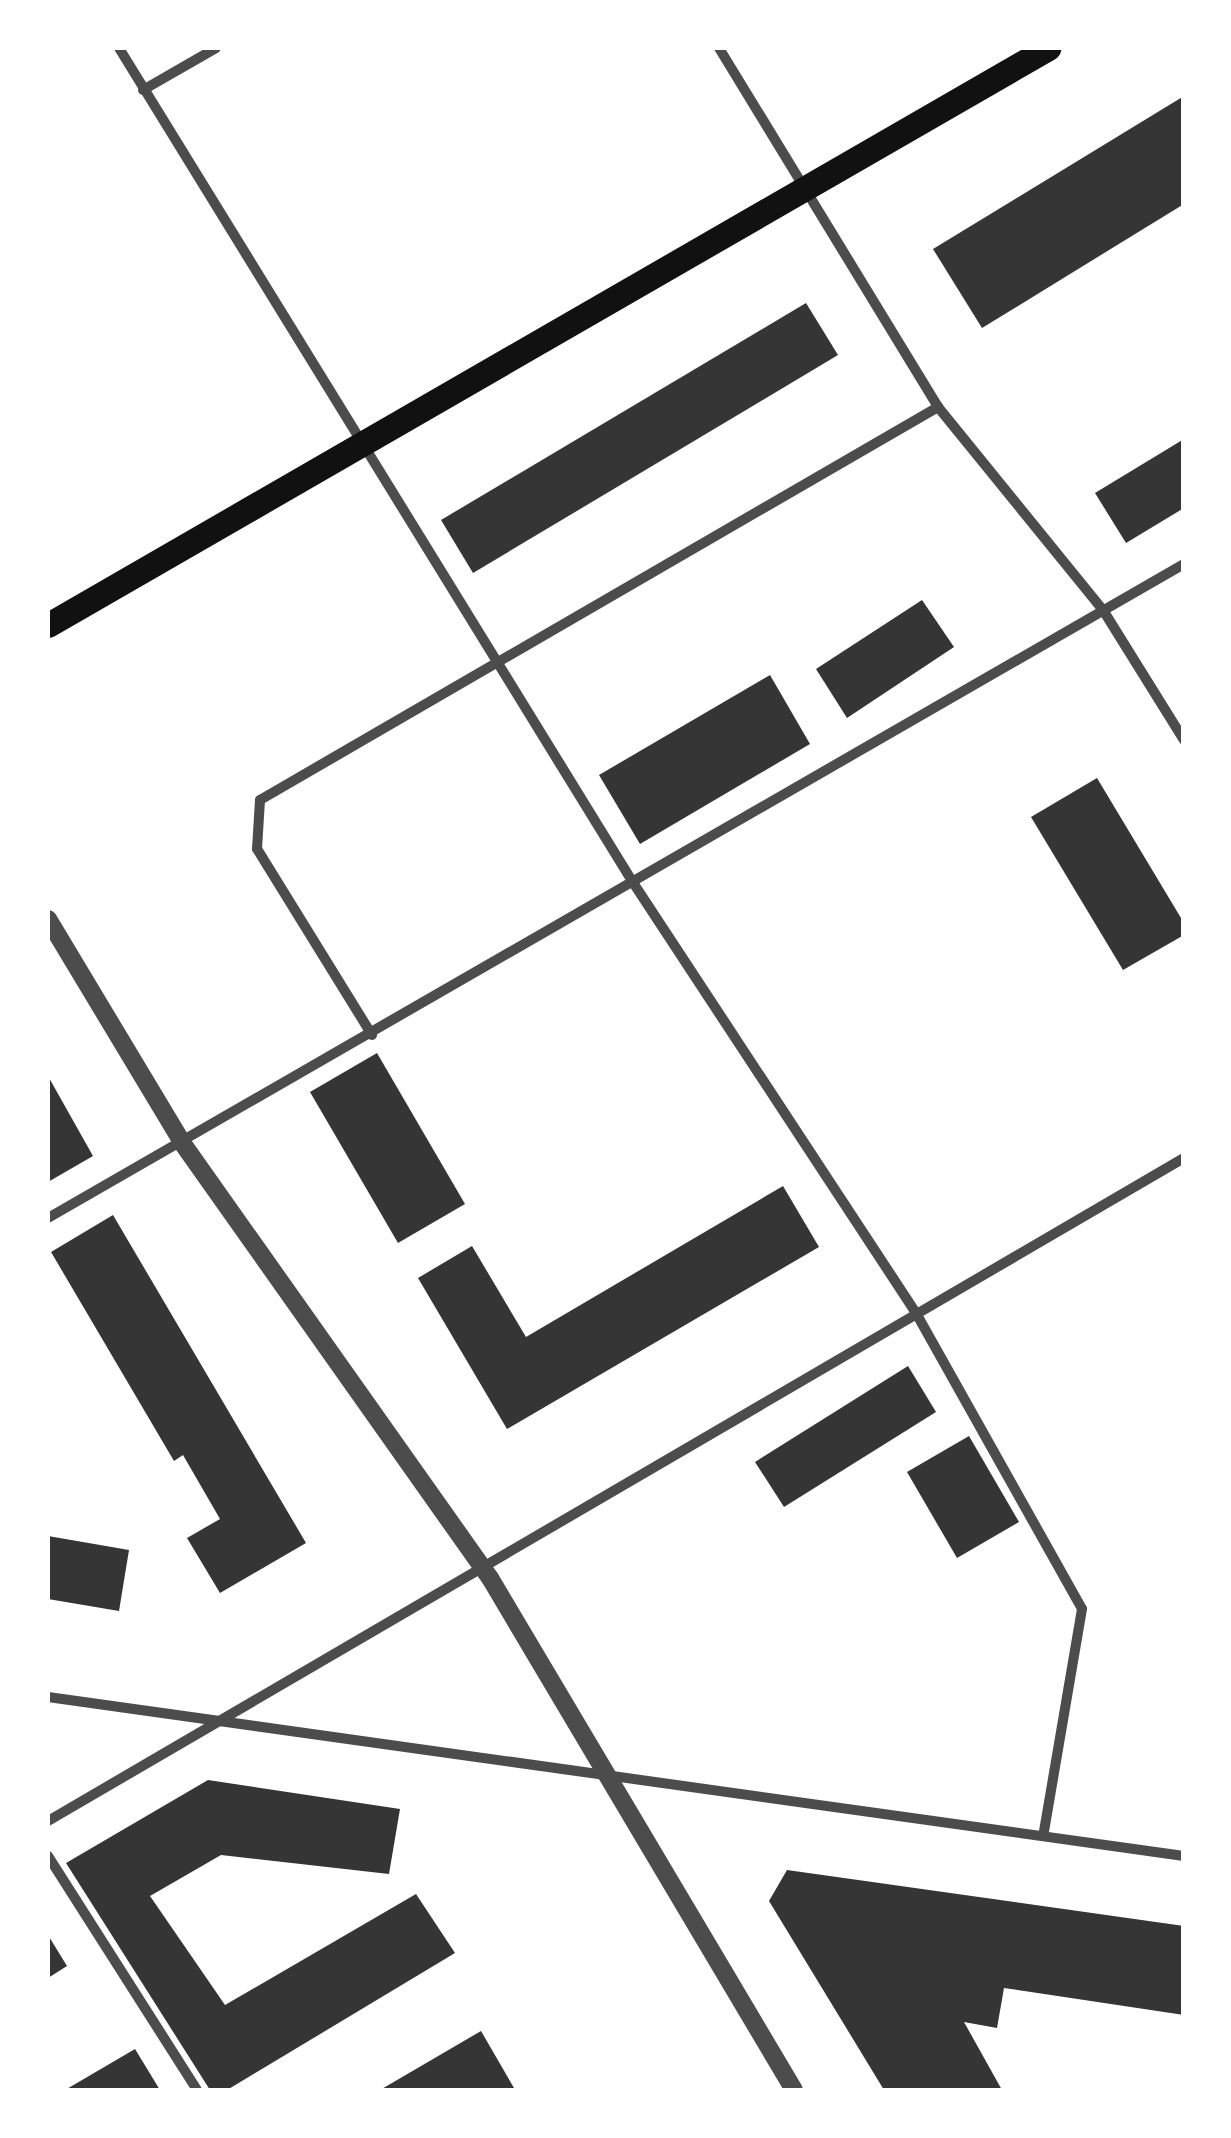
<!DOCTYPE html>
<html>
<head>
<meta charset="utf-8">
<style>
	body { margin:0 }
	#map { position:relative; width:1231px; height:2138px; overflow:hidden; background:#fff; font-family:"Space Grotesk",sans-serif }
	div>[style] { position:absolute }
	.building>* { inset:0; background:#353535 }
	.minor>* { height:10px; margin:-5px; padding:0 5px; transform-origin:5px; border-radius:5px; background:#4c4c4c }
	.tertiary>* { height:18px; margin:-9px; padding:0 9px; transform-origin:9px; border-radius:9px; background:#4c4c4c }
	.primary>* { height:25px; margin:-12.5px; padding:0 12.5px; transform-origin:12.5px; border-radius:12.5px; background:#111 }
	span { translate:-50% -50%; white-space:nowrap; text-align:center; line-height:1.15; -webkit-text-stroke:10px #fff; paint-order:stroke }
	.frame { position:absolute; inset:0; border:50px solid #fff; pointer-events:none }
</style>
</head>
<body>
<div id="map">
	<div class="building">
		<div style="clip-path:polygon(1184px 96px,1184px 204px,982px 328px,933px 249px)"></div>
		<div style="clip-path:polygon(806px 303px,838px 355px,473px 573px,441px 520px)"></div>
		<div style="clip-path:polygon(1184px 439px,1184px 508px,1126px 543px,1095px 493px)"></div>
		<div style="clip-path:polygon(922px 600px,954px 647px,847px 718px,816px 669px)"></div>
		<div style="clip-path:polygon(770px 675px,810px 744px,640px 844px,599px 775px)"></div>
		<div style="clip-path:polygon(1097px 778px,1184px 923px,1184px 935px,1123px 970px,1031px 817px)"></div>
		<div style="clip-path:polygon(377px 1053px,465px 1204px,398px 1243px,310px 1092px)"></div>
		<div style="clip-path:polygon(48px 1076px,93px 1156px,48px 1182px)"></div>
		<div style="clip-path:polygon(783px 1186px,819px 1247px,507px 1429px,418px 1278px,472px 1246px,526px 1337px)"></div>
		<div style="clip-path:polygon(113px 1215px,306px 1543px,220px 1593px,187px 1538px,220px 1519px,183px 1455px,174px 1461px,51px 1252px)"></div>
		<div style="clip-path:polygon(908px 1366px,936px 1412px,784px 1507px,755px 1462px)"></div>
		<div style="clip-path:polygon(969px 1436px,1019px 1522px,957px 1558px,907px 1472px)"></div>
		<div style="clip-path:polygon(48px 1536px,129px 1550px,119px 1611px,48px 1599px)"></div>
		<div style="clip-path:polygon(208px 1780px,400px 1809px,389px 1874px,221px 1855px,150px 1896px,225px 2005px,416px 1894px,455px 1953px,227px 2090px,210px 2090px,66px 1863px)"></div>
		<div style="clip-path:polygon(787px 1870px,1184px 1926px,1184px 2015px,1004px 1988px,997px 2028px,964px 2022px,1002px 2090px,884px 2090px,769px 1901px)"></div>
		<div style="clip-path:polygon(48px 1935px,67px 1966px,48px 1978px)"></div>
		<div style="clip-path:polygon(481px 2031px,514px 2088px,380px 2090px)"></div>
		<div style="clip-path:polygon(135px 2049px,160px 2090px,65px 2090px)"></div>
	</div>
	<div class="minor">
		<div style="left:119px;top:48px;width:982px;rotate:58.37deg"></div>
		<div style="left:634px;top:884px;width:513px;rotate:56.68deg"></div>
		<div style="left:916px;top:1313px;width:339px;rotate:60.7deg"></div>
		<div style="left:1082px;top:1609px;width:230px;rotate:99.7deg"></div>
		<div style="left:719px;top:48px;width:421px;rotate:58.6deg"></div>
		<div style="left:938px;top:407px;width:262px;rotate:50.9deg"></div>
		<div style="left:1103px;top:610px;width:153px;rotate:58.1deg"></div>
		<div style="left:143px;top:90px;width:84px;rotate:-29.9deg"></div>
		<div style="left:372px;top:1035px;width:219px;rotate:-121.7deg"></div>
		<div style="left:257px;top:849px;width:49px;rotate:-86.5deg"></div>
		<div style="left:260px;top:800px;width:784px;rotate:-30.1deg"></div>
		<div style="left:48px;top:1218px;width:1311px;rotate:-29.93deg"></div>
		<div style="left:48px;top:1697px;width:1147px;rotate:7.97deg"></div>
		<div style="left:48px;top:1821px;width:1315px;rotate:-30.27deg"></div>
		<div style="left:48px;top:1856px;width:277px;rotate:57.5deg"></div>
	</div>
	<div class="tertiary">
		<div style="left:48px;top:919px;width:262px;rotate:59deg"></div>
		<div style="left:183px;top:1144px;width:532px;rotate:54.73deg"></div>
		<div style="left:490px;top:1578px;width:595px;rotate:59.3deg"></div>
	</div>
	<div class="primary">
		<div style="left:48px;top:625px;width:1155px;rotate:-29.98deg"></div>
	</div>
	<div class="frame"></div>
</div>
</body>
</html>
